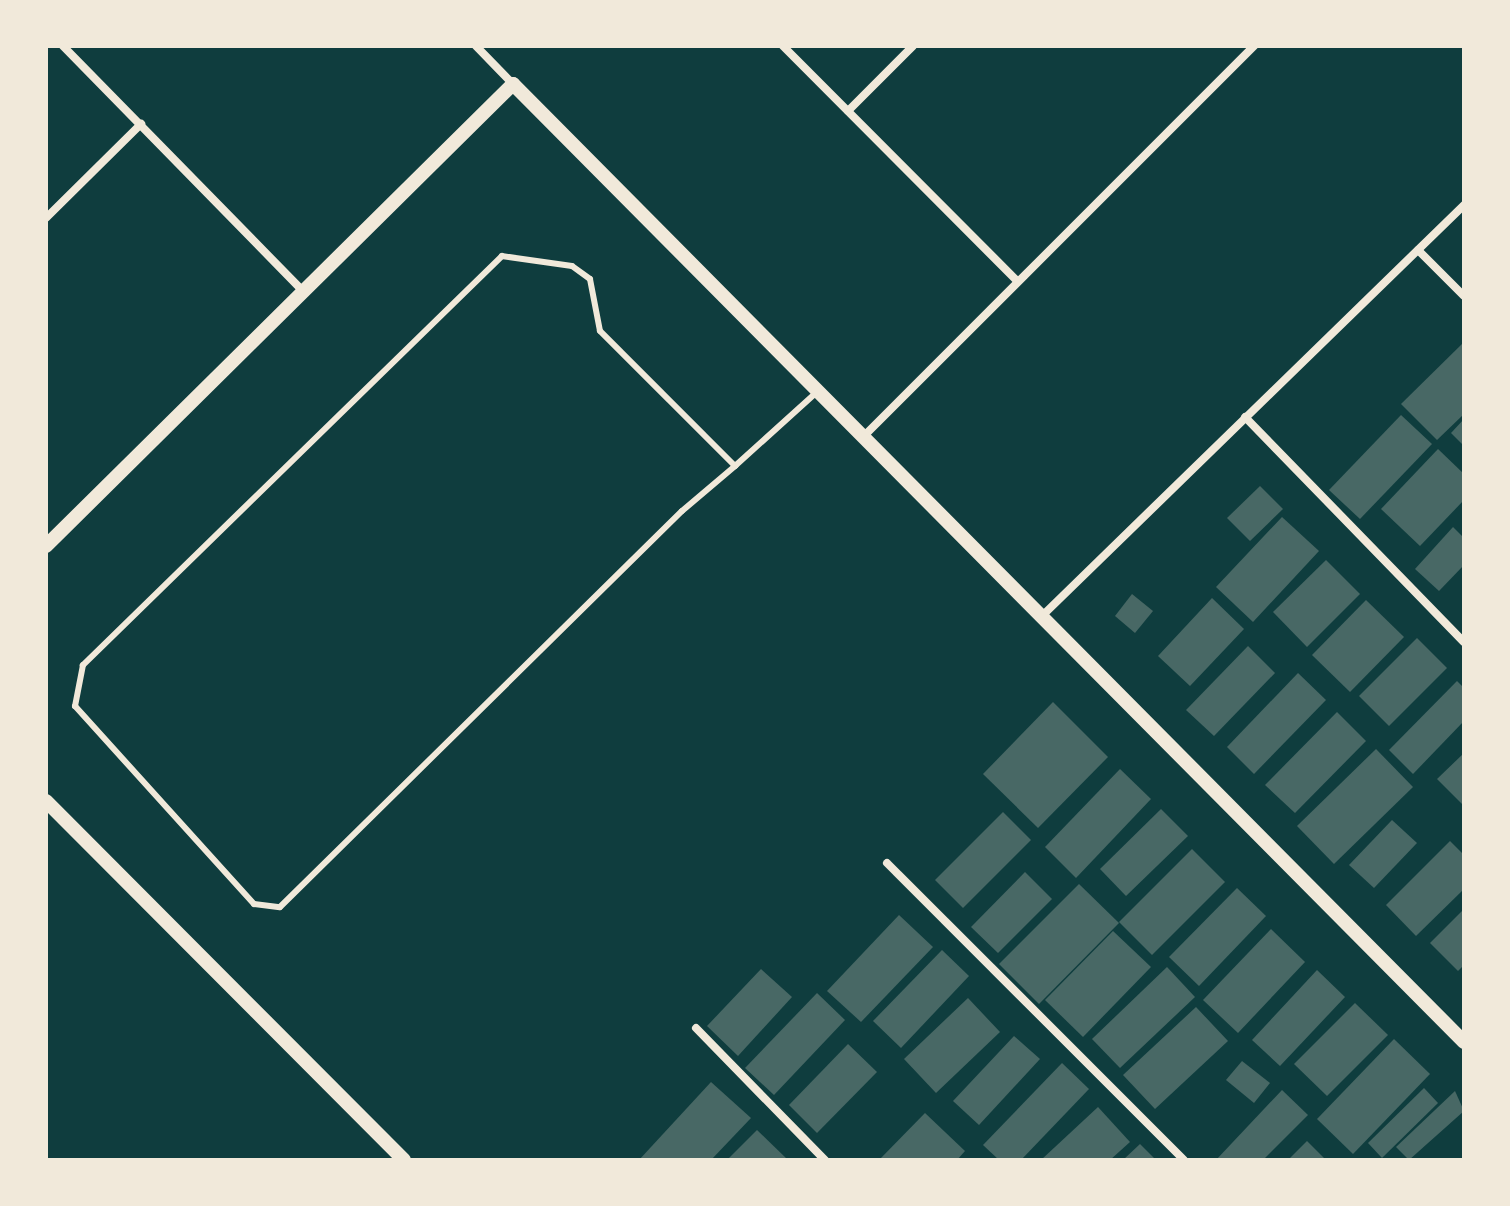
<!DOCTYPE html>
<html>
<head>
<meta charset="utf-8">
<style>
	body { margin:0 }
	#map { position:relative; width:1510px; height:1206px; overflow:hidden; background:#0f3d3e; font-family:"IBM Plex Sans",sans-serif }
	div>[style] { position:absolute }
	.building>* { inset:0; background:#486865 }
	.service>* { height:6px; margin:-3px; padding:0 3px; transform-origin:3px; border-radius:3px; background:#f1e9da }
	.minor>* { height:8px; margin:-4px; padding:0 4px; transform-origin:4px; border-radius:4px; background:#f1e9da }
	.tertiary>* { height:14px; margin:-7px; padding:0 7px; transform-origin:7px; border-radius:7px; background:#f1e9da }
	span { translate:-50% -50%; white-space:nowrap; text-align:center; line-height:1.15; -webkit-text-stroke:8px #f1e9da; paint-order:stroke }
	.frame { position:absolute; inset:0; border:48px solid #f1e9da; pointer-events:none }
</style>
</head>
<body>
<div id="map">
	<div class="building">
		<div style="clip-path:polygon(1464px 342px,1464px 414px,1437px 440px,1401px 404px)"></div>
		<div style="clip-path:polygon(1401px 415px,1432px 444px,1360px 519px,1329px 490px)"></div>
		<div style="clip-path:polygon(1464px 419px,1464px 446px,1451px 433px)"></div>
		<div style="clip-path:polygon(1438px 449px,1464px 474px,1464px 500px,1420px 546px,1381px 509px)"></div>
		<div style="clip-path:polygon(1260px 486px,1283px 509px,1250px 541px,1227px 518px)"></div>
		<div style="clip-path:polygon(1282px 517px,1319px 551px,1253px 622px,1216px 587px)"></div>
		<div style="clip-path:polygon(1453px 527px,1464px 538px,1464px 565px,1439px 591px,1415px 569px)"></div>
		<div style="clip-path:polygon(1326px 560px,1360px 594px,1307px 647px,1273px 612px)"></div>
		<div style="clip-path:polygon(1132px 594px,1153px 611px,1135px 633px,1115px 616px)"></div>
		<div style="clip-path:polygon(1212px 598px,1244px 629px,1190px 686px,1158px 656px)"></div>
		<div style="clip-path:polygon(1366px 600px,1404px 637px,1350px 692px,1312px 655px)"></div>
		<div style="clip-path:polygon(1417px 638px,1447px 668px,1389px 726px,1359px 696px)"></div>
		<div style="clip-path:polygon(1248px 646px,1275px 673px,1214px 736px,1186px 710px)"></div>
		<div style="clip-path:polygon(1298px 673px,1326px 700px,1254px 774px,1227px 747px)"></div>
		<div style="clip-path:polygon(1457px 681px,1464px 688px,1464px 721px,1413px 774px,1389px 750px)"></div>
		<div style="clip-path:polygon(1053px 702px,1108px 757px,1038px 828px,983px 774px)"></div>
		<div style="clip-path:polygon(1337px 712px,1366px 741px,1295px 813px,1265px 785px)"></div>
		<div style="clip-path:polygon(1376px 749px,1413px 787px,1334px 864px,1297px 826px)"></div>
		<div style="clip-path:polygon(1464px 753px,1464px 806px,1437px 779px)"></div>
		<div style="clip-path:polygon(1120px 769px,1151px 799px,1076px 878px,1045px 847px)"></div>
		<div style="clip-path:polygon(1161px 809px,1188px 836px,1126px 896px,1100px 869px)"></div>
		<div style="clip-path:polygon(1003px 812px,1031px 840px,963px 908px,935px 880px)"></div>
		<div style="clip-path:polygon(1392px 820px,1417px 843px,1374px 888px,1349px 865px)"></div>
		<div style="clip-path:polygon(1450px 841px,1464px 855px,1464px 889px,1416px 936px,1386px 905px)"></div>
		<div style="clip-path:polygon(1192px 849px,1225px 882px,1152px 955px,1119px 922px)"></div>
		<div style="clip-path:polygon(1025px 872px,1052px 899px,998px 953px,971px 927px)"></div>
		<div style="clip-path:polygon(1079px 884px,1119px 923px,1039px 1004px,999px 964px)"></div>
		<div style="clip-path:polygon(1237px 888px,1266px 916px,1199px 986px,1169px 957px)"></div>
		<div style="clip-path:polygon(1464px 909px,1464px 965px,1458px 971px,1430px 943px)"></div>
		<div style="clip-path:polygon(899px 915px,933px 947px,861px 1022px,827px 991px)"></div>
		<div style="clip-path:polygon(1271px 929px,1305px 962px,1238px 1033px,1203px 1000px)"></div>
		<div style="clip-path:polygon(1113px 931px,1151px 967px,1083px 1037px,1045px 1000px)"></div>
		<div style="clip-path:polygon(942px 950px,969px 976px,901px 1048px,873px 1021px)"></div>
		<div style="clip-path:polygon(1167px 967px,1195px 997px,1120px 1068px,1092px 1039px)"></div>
		<div style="clip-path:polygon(761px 969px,792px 997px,738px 1056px,707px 1026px)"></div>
		<div style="clip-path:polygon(1317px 970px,1345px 997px,1280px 1066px,1252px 1040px)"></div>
		<div style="clip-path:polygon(817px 993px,845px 1020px,774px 1095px,745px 1068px)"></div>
		<div style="clip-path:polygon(968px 998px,1000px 1032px,936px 1093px,904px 1059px)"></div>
		<div style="clip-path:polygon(1355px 1003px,1388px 1035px,1327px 1096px,1294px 1064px)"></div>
		<div style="clip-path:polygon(1196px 1007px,1228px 1041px,1155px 1109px,1123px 1075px)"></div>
		<div style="clip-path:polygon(1014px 1036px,1040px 1059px,979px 1125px,953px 1101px)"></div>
		<div style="clip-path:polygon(1394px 1039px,1430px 1074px,1353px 1154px,1317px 1119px)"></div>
		<div style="clip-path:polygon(848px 1044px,877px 1072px,817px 1133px,789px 1105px)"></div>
		<div style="clip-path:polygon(1242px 1061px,1270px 1083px,1254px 1103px,1226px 1080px)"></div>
		<div style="clip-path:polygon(1062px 1063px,1089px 1089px,1021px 1160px,999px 1160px,983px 1145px)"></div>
		<div style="clip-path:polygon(711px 1082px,751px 1118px,711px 1160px,639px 1160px)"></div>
		<div style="clip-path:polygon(1424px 1088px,1438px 1103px,1382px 1158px,1368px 1143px)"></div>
		<div style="clip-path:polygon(1282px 1090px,1308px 1115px,1263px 1160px,1216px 1160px)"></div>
		<div style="clip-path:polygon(1455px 1091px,1464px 1111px,1409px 1160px,1396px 1147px)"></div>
		<div style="clip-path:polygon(1098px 1107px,1130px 1142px,1110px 1160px,1041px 1160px)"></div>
		<div style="clip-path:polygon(925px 1113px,965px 1151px,957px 1160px,879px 1160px)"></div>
		<div style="clip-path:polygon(757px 1130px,788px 1160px,727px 1160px)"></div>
		<div style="clip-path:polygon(1307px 1141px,1326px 1160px,1288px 1160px)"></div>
		<div style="clip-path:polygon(1140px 1144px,1156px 1160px,1123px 1160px)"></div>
	</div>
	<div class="service">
		<div style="left:735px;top:466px;width:191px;rotate:-135deg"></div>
		<div style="left:600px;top:331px;width:53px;rotate:-100.9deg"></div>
		<div style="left:590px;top:279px;width:22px;rotate:-144deg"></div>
		<div style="left:572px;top:266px;width:71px;rotate:-171.9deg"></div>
		<div style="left:502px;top:256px;width:586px;rotate:135.69deg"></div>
		<div style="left:83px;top:665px;width:42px;rotate:101deg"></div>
		<div style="left:75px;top:706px;width:267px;rotate:47.9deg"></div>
		<div style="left:254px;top:904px;width:26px;rotate:7deg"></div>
		<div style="left:280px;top:907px;width:564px;rotate:-44.57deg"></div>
		<div style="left:682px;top:511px;width:70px;rotate:-40.3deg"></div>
		<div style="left:735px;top:466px;width:110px;rotate:-42.1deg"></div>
	</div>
	<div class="minor">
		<div style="left:63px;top:46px;width:342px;rotate:45.6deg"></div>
		<div style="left:476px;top:46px;width:53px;rotate:45.8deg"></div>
		<div style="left:783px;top:46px;width:332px;rotate:45.1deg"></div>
		<div style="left:848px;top:111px;width:92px;rotate:-45deg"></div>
		<div style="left:46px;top:218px;width:134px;rotate:-44.7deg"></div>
		<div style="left:1418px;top:250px;width:65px;rotate:45deg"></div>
		<div style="left:1245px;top:417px;width:314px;rotate:45.8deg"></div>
		<div style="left:864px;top:436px;width:552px;rotate:-45deg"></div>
		<div style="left:1042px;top:616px;width:589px;rotate:-44.24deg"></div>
		<div style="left:887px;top:863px;width:420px;rotate:45deg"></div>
		<div style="left:696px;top:1028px;width:185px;rotate:45.7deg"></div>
	</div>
	<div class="tertiary">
		<div style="left:46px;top:546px;width:657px;rotate:-44.69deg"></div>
		<div style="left:513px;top:84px;width:1350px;rotate:45.21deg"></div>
		<div style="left:46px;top:801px;width:507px;rotate:45.08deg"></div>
	</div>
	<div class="frame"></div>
</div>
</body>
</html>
